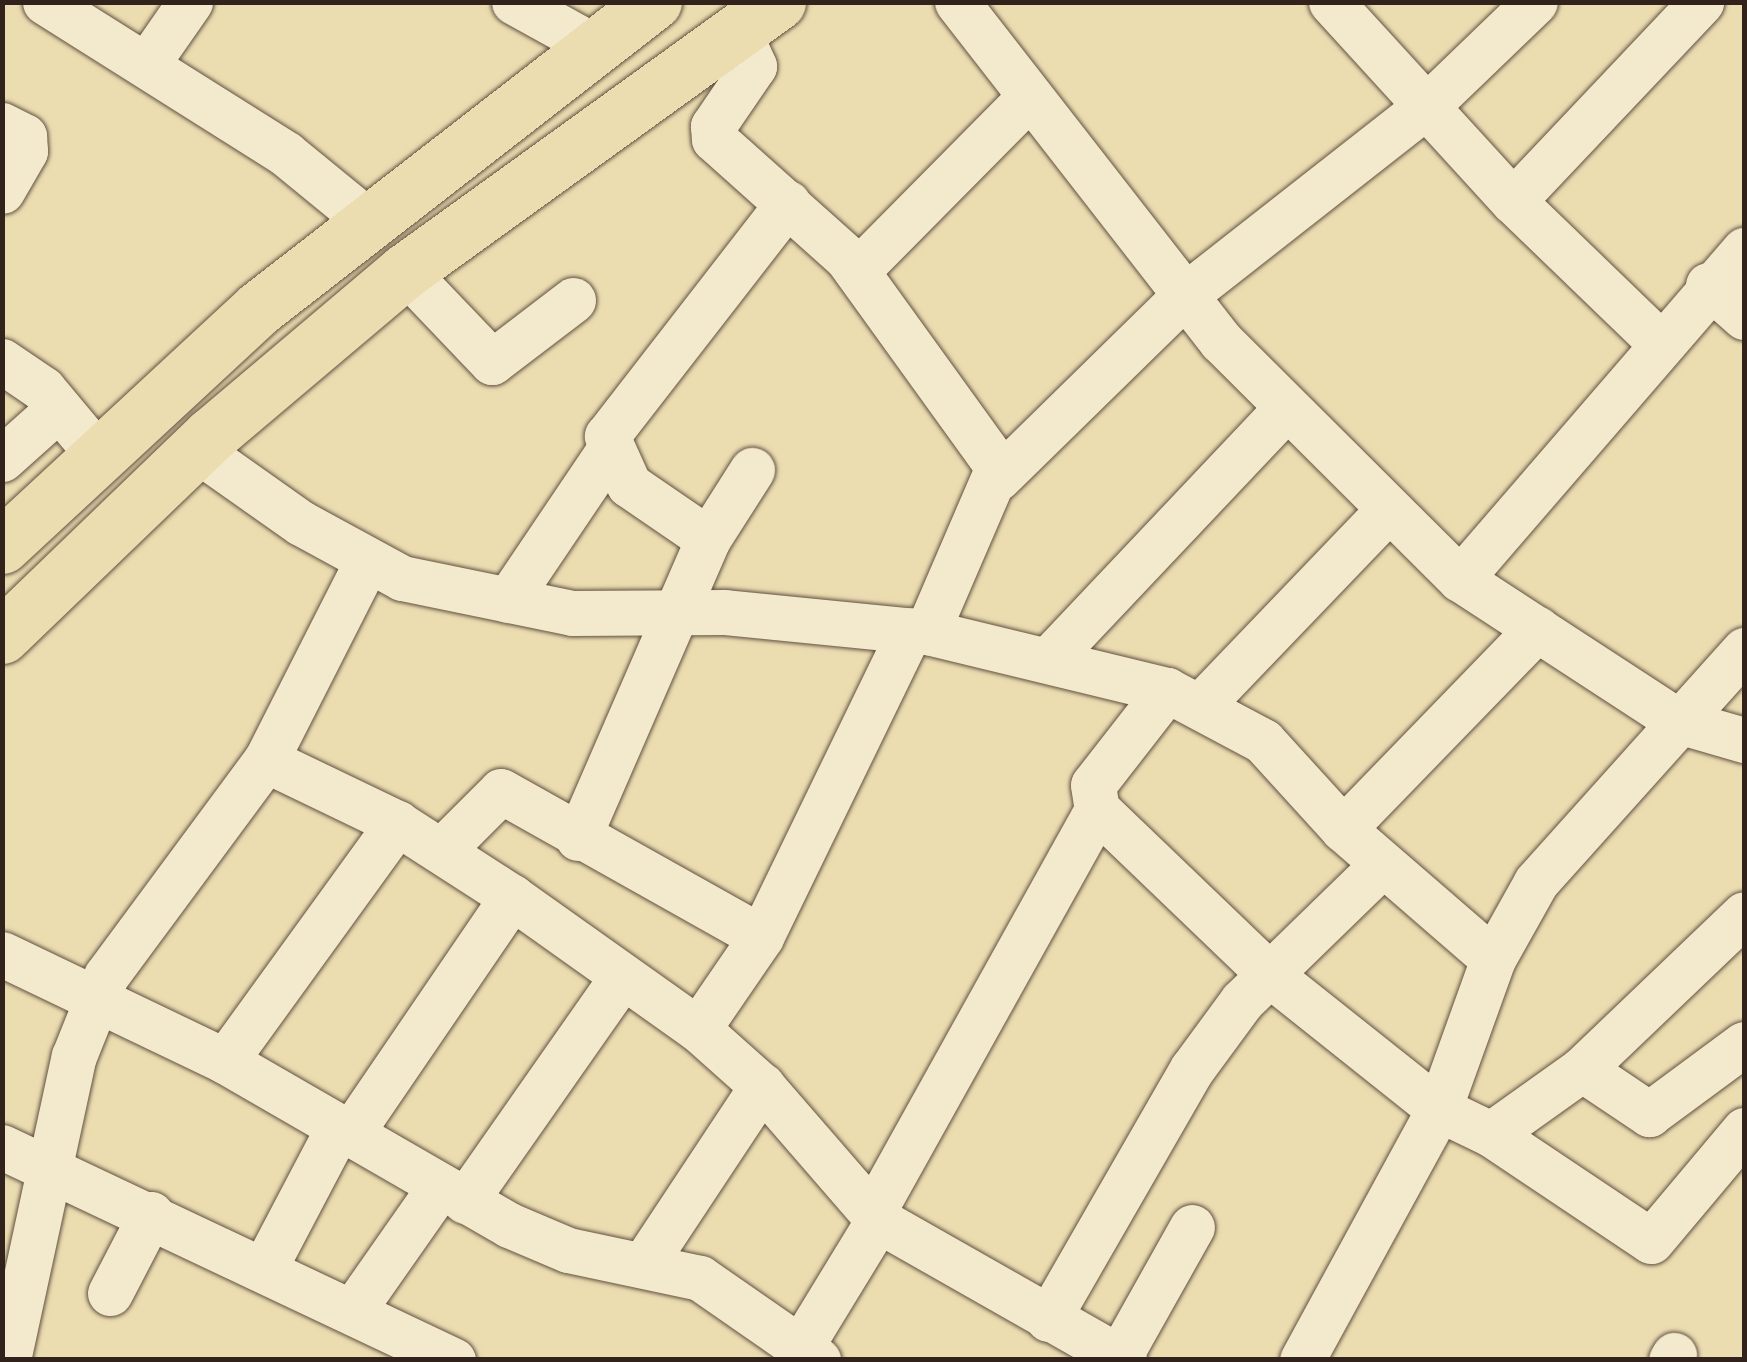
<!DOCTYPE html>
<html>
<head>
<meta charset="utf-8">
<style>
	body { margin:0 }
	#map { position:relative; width:1747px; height:1362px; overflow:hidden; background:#ecddb1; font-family:Cardo,serif }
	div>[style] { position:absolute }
	.roads { filter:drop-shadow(0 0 2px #605141) drop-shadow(0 0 2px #605141) }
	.minor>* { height:45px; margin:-22.5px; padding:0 22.5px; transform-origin:22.5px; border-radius:22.5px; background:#f3e9cc }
	.major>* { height:55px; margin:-27.5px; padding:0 27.5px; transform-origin:27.5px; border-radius:27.5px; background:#ecddb1 }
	span { translate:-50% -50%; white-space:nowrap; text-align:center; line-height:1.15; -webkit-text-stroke:10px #f3e9cc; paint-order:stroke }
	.frame { position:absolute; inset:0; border:5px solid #32221c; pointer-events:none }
</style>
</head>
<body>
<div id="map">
	<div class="roads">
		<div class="minor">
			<div style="left:45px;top:2px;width:285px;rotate:32.2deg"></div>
			<div style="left:286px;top:154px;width:107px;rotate:39.3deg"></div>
			<div style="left:514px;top:2px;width:87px;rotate:28.9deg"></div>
			<div style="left:957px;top:2px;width:430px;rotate:52.1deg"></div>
			<div style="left:1221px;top:341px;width:337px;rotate:44.9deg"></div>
			<div style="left:1460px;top:579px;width:260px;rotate:33.1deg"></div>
			<div style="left:1678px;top:721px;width:69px;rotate:16.1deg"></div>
			<div style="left:1331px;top:2px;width:270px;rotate:47.6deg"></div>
			<div style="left:1513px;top:201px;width:200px;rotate:44deg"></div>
			<div style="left:737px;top:29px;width:41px;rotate:65.3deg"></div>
			<div style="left:754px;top:66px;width:73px;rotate:124.3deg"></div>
			<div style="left:713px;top:126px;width:13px;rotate:86deg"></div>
			<div style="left:714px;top:139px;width:178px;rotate:41.8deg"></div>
			<div style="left:847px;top:258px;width:258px;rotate:54.2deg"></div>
			<div style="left:998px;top:467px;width:180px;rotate:113.3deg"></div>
			<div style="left:149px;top:61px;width:72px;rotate:-55.2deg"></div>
			<div style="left:2px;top:125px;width:25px;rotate:27deg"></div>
			<div style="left:24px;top:136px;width:15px;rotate:86deg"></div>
			<div style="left:25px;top:151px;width:46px;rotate:119.9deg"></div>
			<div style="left:1513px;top:201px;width:274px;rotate:-46.6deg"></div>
			<div style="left:405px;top:271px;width:126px;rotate:46.3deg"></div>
			<div style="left:492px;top:362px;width:102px;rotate:-37.4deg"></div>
			<div style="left:857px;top:271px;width:243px;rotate:-45.3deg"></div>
			<div style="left:1708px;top:285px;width:48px;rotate:41.6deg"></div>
			<div style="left:2px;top:361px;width:50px;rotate:34.3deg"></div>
			<div style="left:43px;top:389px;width:87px;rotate:50.1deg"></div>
			<div style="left:196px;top:449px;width:128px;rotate:35.2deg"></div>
			<div style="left:301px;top:523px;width:115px;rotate:28.6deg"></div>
			<div style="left:402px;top:578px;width:174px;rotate:11.6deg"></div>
			<div style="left:572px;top:613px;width:153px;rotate:-0.4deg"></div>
			<div style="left:725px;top:612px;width:203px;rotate:5.7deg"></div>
			<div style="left:927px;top:632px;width:247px;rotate:13.6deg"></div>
			<div style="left:1167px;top:690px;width:109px;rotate:28deg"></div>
			<div style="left:1263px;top:741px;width:119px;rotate:47.7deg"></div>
			<div style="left:1343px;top:829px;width:198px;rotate:40.9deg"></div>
			<div style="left:2px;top:459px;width:76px;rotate:-41.8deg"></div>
			<div style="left:998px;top:478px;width:260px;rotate:-44.4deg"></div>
			<div style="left:1184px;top:296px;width:314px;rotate:-38.1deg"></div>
			<div style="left:1431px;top:102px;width:144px;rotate:-43.9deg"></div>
			<div style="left:708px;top:539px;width:82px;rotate:-57.5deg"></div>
			<div style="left:1460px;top:579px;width:435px;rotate:-49.2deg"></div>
			<div style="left:508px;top:600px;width:179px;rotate:-56deg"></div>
			<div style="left:1049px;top:659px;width:345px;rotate:-46.6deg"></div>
			<div style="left:1167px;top:690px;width:120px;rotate:127.9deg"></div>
			<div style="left:1093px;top:785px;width:24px;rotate:81deg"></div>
			<div style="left:1097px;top:809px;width:238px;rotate:43.8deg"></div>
			<div style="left:1269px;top:974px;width:217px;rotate:38.5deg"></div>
			<div style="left:1439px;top:1109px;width:58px;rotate:25.7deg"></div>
			<div style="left:1491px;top:1134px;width:112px;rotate:-35.5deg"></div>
			<div style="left:1582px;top:1069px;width:224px;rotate:-43.7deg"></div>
			<div style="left:1201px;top:705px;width:269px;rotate:-46.2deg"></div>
			<div style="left:266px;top:760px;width:145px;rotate:25.7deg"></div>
			<div style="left:397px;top:823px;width:137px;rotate:32.8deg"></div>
			<div style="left:512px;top:897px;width:228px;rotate:35.4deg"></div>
			<div style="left:698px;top:1029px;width:86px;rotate:41.7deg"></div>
			<div style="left:762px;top:1086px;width:177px;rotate:49.1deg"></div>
			<div style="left:878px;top:1220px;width:283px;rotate:29.6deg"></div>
			<div style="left:1343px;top:829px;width:279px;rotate:-45.9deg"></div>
			<div style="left:578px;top:838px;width:326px;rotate:-66.5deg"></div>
			<div style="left:708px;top:539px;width:96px;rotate:-145.6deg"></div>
			<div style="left:629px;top:485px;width:54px;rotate:-114.2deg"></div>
			<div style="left:607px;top:436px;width:295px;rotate:-52.2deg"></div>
			<div style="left:442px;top:850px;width:83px;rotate:-45deg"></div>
			<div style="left:501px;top:791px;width:298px;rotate:29.3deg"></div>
			<div style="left:2px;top:954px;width:247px;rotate:25.6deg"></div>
			<div style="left:225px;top:1061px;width:328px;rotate:30deg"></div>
			<div style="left:509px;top:1225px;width:64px;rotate:23deg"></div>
			<div style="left:568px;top:1250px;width:135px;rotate:12deg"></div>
			<div style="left:700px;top:1278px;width:144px;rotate:34.8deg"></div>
			<div style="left:698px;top:1029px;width:112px;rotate:-55.6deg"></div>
			<div style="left:761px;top:937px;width:341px;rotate:-64.1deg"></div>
			<div style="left:225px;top:1061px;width:294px;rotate:-54.1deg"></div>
			<div style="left:1582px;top:1069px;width:81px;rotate:33.9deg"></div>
			<div style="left:1649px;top:1114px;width:118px;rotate:-36.4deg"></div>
			<div style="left:351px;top:1133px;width:286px;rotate:-55.7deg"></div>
			<div style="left:1491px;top:1134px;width:192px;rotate:33.8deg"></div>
			<div style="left:1651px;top:1241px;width:145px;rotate:-50deg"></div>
			<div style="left:2px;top:1147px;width:499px;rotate:25.3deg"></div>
			<div style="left:465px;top:1201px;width:270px;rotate:-55deg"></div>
			<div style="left:872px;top:1214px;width:463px;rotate:-60.9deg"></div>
			<div style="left:644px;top:1264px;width:214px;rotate:-56.5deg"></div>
			<div style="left:264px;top:1269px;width:161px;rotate:-62.3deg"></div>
			<div style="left:110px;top:1293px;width:89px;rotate:-62.6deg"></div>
			<div style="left:354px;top:1309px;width:150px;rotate:-55deg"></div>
			<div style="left:1048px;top:1319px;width:289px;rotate:-60.1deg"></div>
			<div style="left:1192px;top:1069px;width:84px;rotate:-53.7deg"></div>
			<div style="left:1242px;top:1001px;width:195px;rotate:-44.2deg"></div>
			<div style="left:800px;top:1348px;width:150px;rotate:-58.6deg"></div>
			<div style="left:1119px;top:1357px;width:149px;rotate:-60.7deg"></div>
			<div style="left:8px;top:1360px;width:311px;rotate:-77.8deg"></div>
			<div style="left:74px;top:1056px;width:86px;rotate:-68.2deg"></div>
			<div style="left:106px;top:976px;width:269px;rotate:-53.5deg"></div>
			<div style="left:266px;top:760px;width:221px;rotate:-63.1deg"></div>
			<div style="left:1302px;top:1360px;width:286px;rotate:-61.4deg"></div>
			<div style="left:1439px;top:1109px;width:159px;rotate:-70.2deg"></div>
			<div style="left:1493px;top:959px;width:88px;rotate:-60.8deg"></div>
			<div style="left:1536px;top:882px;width:312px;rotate:-48.1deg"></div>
			<div style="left:1671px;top:1360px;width:6px;rotate:-59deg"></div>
		</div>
		<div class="major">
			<div style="left:2px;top:546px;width:350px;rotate:-42.8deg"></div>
			<div style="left:259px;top:308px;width:500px;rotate:-37.8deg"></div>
			<div style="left:2px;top:636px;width:290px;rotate:-43.9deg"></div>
			<div style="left:211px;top:435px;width:254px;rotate:-40.2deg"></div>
			<div style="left:405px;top:271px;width:460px;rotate:-35.8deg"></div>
		</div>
	</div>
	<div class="frame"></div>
</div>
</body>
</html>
